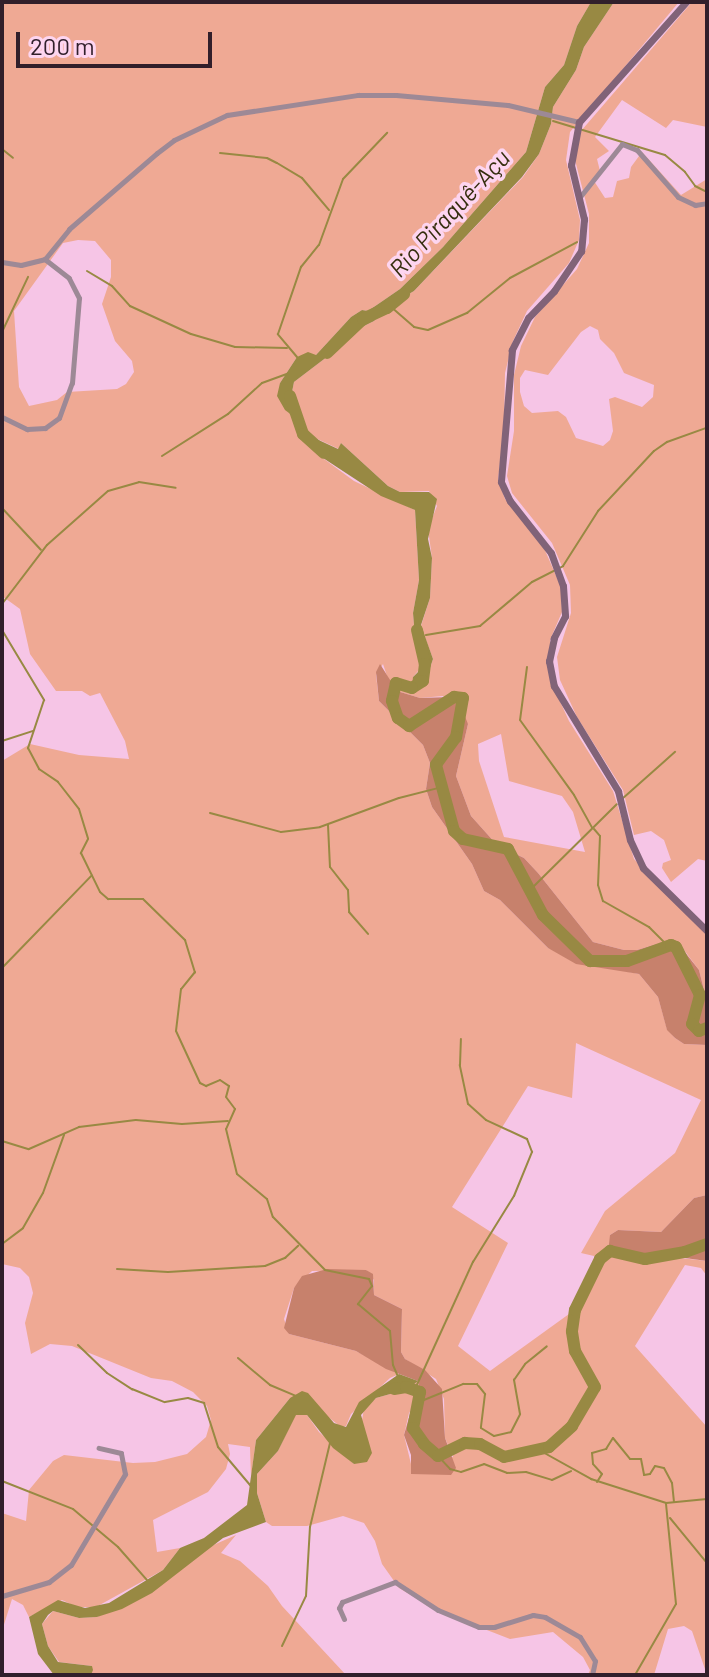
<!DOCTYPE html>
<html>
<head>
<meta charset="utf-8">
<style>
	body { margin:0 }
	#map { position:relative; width:709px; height:1677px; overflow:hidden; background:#f6c5e6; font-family:Barlow,sans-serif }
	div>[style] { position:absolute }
	.green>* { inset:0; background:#efa994 }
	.forest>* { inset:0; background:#c7816c }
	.water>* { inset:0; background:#988943 }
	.stream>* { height:2px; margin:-1px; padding:0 1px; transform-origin:1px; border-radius:1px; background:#988943 }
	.river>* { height:12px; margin:-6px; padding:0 6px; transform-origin:6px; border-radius:6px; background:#988943 }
	.street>* { height:5px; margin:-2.5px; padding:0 2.5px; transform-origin:2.5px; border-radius:2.5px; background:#9d8996 }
	.secondary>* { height:7px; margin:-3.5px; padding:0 3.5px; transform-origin:3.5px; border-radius:3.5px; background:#816378 }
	span { translate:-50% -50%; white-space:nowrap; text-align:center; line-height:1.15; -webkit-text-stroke:7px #fdd5f0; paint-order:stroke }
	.water-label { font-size:24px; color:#352e0e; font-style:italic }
	.frame { position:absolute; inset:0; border:4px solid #311f2b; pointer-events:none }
	.scale { position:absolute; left:16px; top:32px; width:196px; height:36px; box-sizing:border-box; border:4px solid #311f2b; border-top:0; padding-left:10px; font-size:24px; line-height:28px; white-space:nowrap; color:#311f2b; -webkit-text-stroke:6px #fdd5f0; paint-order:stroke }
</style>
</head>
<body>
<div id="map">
	<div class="green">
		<div style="clip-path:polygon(evenodd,2px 2px,591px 2px,577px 26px,564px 65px,545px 87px,526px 152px,443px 247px,400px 289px,368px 311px,362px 310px,351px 317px,316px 355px,297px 357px,280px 383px,298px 408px,292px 392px,294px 382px,336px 350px,337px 342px,346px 335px,374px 321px,385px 308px,414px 291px,523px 177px,539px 154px,551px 124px,553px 107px,576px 70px,584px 47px,614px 2px,679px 2px,570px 132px,566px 160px,580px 220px,579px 240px,569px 263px,527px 311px,513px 341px,505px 373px,504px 429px,498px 480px,505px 499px,544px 548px,561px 587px,562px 612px,550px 640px,552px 684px,569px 721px,613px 791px,634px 859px,707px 933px,707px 1002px,699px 970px,684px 950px,657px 944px,637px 950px,624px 950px,593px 942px,538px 873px,524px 858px,497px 845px,471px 816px,456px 776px,468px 724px,443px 696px,420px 698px,397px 691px,388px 679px,383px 664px,376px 675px,379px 701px,423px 745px,430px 763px,426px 789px,432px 807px,472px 864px,484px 891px,500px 900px,548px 948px,600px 966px,639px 974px,658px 997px,667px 1029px,675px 1038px,684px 1044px,707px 1045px,707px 1195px,694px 1198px,661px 1232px,618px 1230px,610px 1235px,626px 1252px,707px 1261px,707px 1276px,701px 1268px,685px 1265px,635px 1346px,707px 1427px,707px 1675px,692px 1631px,684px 1626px,668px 1629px,654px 1675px,588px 1675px,590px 1670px,583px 1657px,553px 1632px,510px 1639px,438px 1611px,399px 1588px,382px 1564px,375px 1541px,364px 1523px,343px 1516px,307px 1526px,272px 1526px,266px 1522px,257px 1493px,257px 1474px,278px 1451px,295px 1415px,307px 1415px,319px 1432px,354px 1464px,364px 1409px,376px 1398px,408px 1389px,418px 1381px,421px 1397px,409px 1413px,404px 1435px,411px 1464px,453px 1457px,445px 1438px,444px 1399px,436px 1379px,405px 1359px,401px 1352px,402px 1309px,374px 1295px,374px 1280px,366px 1270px,312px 1271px,294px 1288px,284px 1319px,289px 1334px,356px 1351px,399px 1374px,390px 1378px,351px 1414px,346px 1426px,341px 1427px,327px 1416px,290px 1398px,256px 1440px,251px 1477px,250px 1447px,228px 1444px,230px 1454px,226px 1469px,208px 1492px,153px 1520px,157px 1552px,180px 1548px,163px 1570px,96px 1607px,77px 1607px,62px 1600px,29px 1617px,23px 1605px,12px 1599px,2px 1631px,2px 1513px,26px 1521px,29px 1490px,53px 1461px,64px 1455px,133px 1463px,155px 1462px,187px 1454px,206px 1437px,211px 1420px,207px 1406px,193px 1392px,172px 1381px,151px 1378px,72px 1346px,50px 1344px,31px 1354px,25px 1323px,33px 1293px,29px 1277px,20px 1268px,2px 1264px,2px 761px,30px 744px,79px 755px,129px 759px,125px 741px,100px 693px,90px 696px,82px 691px,56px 691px,30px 654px,20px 609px,2px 596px,2px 2px,78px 240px,95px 241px,111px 260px,111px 277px,102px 304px,115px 341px,132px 361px,134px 372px,126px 384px,117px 389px,67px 392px,57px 400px,29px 406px,19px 387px,14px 311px,63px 243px,78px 240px,2px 2px,311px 436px,339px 449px,341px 443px,388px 486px,400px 492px,429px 491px,437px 506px,428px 529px,432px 558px,430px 598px,421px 626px,433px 659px,427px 677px,413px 677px,425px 663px,415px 637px,413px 613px,419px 580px,415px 510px,354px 481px,320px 456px,313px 449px,311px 436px,2px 2px,501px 734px,509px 781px,562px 796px,573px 812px,585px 852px,504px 837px,479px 761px,478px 744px,501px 734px,2px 2px,576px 1043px,701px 1100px,675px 1153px,605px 1211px,581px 1253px,607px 1259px,569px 1314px,490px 1371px,458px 1346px,508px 1243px,452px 1207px,528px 1086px,572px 1098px,576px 1043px)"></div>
		<div style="clip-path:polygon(evenodd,692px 2px,707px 2px,707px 127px,673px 120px,666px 128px,622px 100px,595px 137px,609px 151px,597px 159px,600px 171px,594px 181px,605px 198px,613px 197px,617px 181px,629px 178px,631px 167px,642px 152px,681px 195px,707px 179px,707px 861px,698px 859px,671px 882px,662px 868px,663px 863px,671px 860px,664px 840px,651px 831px,634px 835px,623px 790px,577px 717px,560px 680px,557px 657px,571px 613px,570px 585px,552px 543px,512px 493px,507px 476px,514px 431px,514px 375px,521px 346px,535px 317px,577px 269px,589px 243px,589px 214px,575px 160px,581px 131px,692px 2px,590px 326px,598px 330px,600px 339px,614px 353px,624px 373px,654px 385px,653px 397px,642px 407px,615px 397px,609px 399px,613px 431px,610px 440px,603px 446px,576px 438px,566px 417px,558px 411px,532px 413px,524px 406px,520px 392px,520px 378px,525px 370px,548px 375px,581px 332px,590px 326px)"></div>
		<div style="clip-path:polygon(236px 1535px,221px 1553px,240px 1561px,268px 1586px,282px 1606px,346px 1675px,91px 1675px,92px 1666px,59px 1662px,48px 1646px,42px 1624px,53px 1611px,79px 1618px,97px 1617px,168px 1580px,209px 1547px)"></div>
	</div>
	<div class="forest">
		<div style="clip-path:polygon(380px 664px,397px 691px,420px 698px,451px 697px,460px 704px,468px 724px,456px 776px,471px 816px,497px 845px,524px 858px,538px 873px,593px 942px,624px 950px,637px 950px,657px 944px,677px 945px,684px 951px,699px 970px,707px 1002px,707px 1045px,684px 1044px,675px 1038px,667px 1030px,658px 997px,639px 974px,576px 964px,548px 948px,500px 900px,484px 891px,472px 864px,432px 807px,426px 789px,430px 763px,423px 745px,379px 701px,376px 672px)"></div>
		<div style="clip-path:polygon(707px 1195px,707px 1261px,648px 1253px,608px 1253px,610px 1235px,618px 1230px,661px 1232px,694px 1198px)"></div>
		<div style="clip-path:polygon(327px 1269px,366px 1270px,373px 1274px,374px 1295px,402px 1309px,401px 1352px,405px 1359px,425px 1370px,442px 1389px,445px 1438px,456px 1468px,451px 1475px,411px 1474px,411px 1455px,404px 1435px,412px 1407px,421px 1397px,418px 1381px,386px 1369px,356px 1351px,289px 1334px,284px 1328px,294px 1288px,302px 1276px)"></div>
	</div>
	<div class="water">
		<div style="clip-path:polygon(591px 2px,614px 2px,584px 47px,576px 70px,553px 107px,551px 124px,539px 154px,522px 177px,414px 291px,385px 308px,374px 321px,346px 335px,337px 342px,336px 350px,294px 382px,292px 392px,298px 408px,293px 416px,285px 410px,277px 396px,280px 383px,297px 357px,308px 352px,316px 355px,351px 317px,362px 310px,368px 311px,400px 289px,443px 247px,526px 152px,545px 87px,564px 65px,577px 26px)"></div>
		<div style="clip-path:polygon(310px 436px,338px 449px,341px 443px,388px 486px,400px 492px,429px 492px,437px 499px,428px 539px,432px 558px,430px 598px,421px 625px,433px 659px,427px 677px,417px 686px,412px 686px,413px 677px,422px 668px,425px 658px,415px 637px,413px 613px,419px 580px,415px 510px,381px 496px,320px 456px,313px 449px)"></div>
		<div style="clip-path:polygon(399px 1374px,418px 1381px,408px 1389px,376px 1398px,361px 1415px,372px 1453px,367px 1462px,354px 1464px,333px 1448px,307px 1415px,296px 1415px,278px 1451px,257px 1474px,257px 1493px,266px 1522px,223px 1538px,152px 1593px,122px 1609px,97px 1617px,79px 1618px,53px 1611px,48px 1615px,42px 1624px,48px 1646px,58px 1662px,92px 1666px,93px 1670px,91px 1675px,54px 1675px,38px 1654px,29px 1617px,58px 1600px,85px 1608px,109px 1603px,163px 1570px,180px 1548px,204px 1538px,247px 1505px,256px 1440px,290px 1398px,302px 1391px,308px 1393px,334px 1423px,346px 1427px,359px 1402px)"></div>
	</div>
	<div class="stream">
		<div style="left:553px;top:121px;width:117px;rotate:16.9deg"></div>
		<div style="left:665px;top:155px;width:26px;rotate:40deg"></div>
		<div style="left:685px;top:172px;width:17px;rotate:54deg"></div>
		<div style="left:695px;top:186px;width:13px;rotate:27deg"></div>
		<div style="left:2px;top:149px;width:14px;rotate:39deg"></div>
		<div style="left:220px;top:153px;width:47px;rotate:6.1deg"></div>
		<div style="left:267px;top:158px;width:11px;rotate:27deg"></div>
		<div style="left:277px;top:163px;width:29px;rotate:31deg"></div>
		<div style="left:302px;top:178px;width:42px;rotate:49.8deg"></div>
		<div style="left:87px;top:271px;width:29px;rotate:31deg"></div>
		<div style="left:112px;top:286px;width:27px;rotate:48deg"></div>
		<div style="left:130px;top:306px;width:67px;rotate:24.7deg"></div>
		<div style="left:191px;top:334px;width:46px;rotate:16.5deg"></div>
		<div style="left:235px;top:347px;width:52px;rotate:1.1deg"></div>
		<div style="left:390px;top:306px;width:32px;rotate:41deg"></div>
		<div style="left:414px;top:327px;width:14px;rotate:12deg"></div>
		<div style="left:428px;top:330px;width:43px;rotate:-23.6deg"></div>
		<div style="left:467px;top:313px;width:55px;rotate:-39.1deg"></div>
		<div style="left:510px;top:278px;width:76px;rotate:-28.2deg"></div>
		<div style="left:2px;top:332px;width:61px;rotate:-64.7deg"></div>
		<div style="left:297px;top:357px;width:30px;rotate:-130deg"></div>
		<div style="left:278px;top:334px;width:71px;rotate:-71.1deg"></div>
		<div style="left:301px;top:267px;width:28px;rotate:-51deg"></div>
		<div style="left:319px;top:245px;width:70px;rotate:-70deg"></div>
		<div style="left:343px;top:179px;width:64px;rotate:-46.3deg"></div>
		<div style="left:162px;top:456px;width:78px;rotate:-32.5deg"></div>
		<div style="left:228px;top:414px;width:46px;rotate:-42.4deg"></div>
		<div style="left:262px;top:383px;width:27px;rotate:-20deg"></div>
		<div style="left:2px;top:508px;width:57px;rotate:47.1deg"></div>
		<div style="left:2px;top:604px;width:74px;rotate:-52.7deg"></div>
		<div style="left:47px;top:545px;width:81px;rotate:-41.5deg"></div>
		<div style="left:108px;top:491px;width:32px;rotate:-16deg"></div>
		<div style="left:139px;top:482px;width:37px;rotate:9deg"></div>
		<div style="left:2px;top:630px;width:82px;rotate:59deg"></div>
		<div style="left:44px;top:700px;width:51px;rotate:108.4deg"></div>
		<div style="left:28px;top:748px;width:24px;rotate:62deg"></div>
		<div style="left:39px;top:769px;width:23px;rotate:34deg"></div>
		<div style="left:58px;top:782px;width:34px;rotate:52deg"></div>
		<div style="left:79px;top:809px;width:31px;rotate:73deg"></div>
		<div style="left:88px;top:839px;width:16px;rotate:117deg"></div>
		<div style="left:81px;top:853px;width:43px;rotate:64deg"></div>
		<div style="left:100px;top:892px;width:11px;rotate:41deg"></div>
		<div style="left:108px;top:899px;width:35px"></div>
		<div style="left:143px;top:899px;width:59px;rotate:44.3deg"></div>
		<div style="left:185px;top:940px;width:34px;rotate:73deg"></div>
		<div style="left:195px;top:972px;width:22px;rotate:129deg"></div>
		<div style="left:181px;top:989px;width:42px;rotate:96.8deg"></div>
		<div style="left:176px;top:1031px;width:57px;rotate:65.2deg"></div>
		<div style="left:200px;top:1083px;width:7px;rotate:27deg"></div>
		<div style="left:206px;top:1086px;width:15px;rotate:-23deg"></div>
		<div style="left:220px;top:1080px;width:11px;rotate:34deg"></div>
		<div style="left:229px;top:1086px;width:11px;rotate:105deg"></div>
		<div style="left:226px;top:1097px;width:15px;rotate:53deg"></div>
		<div style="left:235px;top:1109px;width:22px;rotate:114deg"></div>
		<div style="left:226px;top:1129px;width:46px;rotate:76.3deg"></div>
		<div style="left:237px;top:1174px;width:39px;rotate:40deg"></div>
		<div style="left:267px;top:1199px;width:19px;rotate:72deg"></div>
		<div style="left:273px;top:1217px;width:74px;rotate:45.5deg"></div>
		<div style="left:325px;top:1270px;width:45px;rotate:11.6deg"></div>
		<div style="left:369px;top:1279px;width:8px;rotate:67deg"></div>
		<div style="left:372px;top:1286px;width:23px;rotate:128deg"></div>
		<div style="left:358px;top:1304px;width:42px;rotate:40.2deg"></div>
		<div style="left:390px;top:1331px;width:34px;rotate:85deg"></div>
		<div style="left:393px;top:1365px;width:13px;rotate:67deg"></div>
		<div style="left:426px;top:635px;width:55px;rotate:-9.5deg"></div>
		<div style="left:480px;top:626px;width:68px;rotate:-40.2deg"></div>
		<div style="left:532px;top:582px;width:35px;rotate:-27deg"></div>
		<div style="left:563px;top:566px;width:65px;rotate:-57.5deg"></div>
		<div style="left:598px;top:511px;width:82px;rotate:-47deg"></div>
		<div style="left:654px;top:451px;width:16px;rotate:-35deg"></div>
		<div style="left:667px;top:442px;width:41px;rotate:-19.7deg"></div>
		<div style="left:527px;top:667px;width:53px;rotate:97.5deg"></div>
		<div style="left:520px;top:720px;width:92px;rotate:54.2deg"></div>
		<div style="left:574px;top:795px;width:37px;rotate:61deg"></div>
		<div style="left:2px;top:741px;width:32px;rotate:-18deg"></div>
		<div style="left:622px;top:799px;width:71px;rotate:-41.6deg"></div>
		<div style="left:210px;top:813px;width:73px;rotate:15deg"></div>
		<div style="left:281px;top:832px;width:39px;rotate:-7deg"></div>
		<div style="left:320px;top:827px;width:84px;rotate:-20.2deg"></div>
		<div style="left:399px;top:798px;width:44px;rotate:-14.3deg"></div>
		<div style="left:328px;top:825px;width:42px;rotate:87.3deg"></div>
		<div style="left:330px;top:867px;width:29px;rotate:52deg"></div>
		<div style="left:348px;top:890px;width:22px;rotate:87deg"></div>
		<div style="left:349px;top:912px;width:29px;rotate:49deg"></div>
		<div style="left:594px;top:829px;width:9px;rotate:49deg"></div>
		<div style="left:600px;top:836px;width:49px;rotate:92.3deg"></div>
		<div style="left:598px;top:885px;width:17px;rotate:73deg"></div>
		<div style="left:603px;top:901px;width:53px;rotate:29.5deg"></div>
		<div style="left:649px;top:927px;width:27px;rotate:45deg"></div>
		<div style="left:530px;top:890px;width:122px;rotate:-44.7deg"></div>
		<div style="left:2px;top:968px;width:129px;rotate:-45.9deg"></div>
		<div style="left:2px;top:1141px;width:28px;rotate:17deg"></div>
		<div style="left:29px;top:1149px;width:55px;rotate:-23.7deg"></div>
		<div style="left:79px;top:1127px;width:57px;rotate:-7deg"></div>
		<div style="left:136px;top:1120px;width:46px;rotate:5deg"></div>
		<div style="left:182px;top:1124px;width:46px;rotate:-3.7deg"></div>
		<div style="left:2px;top:1244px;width:26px;rotate:-37deg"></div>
		<div style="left:23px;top:1228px;width:40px;rotate:-60.3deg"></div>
		<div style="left:43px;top:1193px;width:62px;rotate:-70.1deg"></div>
		<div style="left:117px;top:1269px;width:51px;rotate:3.4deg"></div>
		<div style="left:168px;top:1272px;width:97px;rotate:-3.5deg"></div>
		<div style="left:265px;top:1266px;width:22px;rotate:-22deg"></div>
		<div style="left:285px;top:1258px;width:18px;rotate:-43deg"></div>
		<div style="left:78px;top:1345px;width:40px;rotate:44deg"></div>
		<div style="left:107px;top:1373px;width:30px;rotate:33deg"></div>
		<div style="left:132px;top:1389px;width:35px;rotate:22deg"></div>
		<div style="left:165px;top:1402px;width:23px;rotate:-10deg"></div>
		<div style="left:188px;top:1398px;width:17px;rotate:17deg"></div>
		<div style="left:204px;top:1403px;width:46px;rotate:72.3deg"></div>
		<div style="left:218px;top:1447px;width:50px;rotate:49.9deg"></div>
		<div style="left:238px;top:1358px;width:42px;rotate:40.2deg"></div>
		<div style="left:270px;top:1385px;width:28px;rotate:23deg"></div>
		<div style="left:415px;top:1389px;width:140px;rotate:-65.5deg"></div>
		<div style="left:473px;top:1262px;width:78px;rotate:-58.2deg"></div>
		<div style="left:514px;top:1196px;width:48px;rotate:-67.8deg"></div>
		<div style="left:532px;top:1152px;width:14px;rotate:-111deg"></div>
		<div style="left:527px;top:1139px;width:45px;rotate:-155.1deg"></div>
		<div style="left:486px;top:1120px;width:24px;rotate:-138deg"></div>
		<div style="left:468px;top:1104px;width:40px;rotate:-102deg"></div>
		<div style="left:460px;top:1065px;width:26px;rotate:-88deg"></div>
		<div style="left:419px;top:1402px;width:48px;rotate:-22.2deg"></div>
		<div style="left:463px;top:1384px;width:14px"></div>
		<div style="left:477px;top:1384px;width:13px;rotate:51deg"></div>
		<div style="left:485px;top:1394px;width:34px;rotate:97deg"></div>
		<div style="left:481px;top:1428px;width:15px;rotate:32deg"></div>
		<div style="left:494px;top:1436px;width:17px;rotate:-13deg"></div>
		<div style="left:511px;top:1432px;width:20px;rotate:-63deg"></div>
		<div style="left:520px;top:1414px;width:35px;rotate:-100deg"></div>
		<div style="left:514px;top:1380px;width:19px;rotate:-55deg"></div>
		<div style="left:525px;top:1364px;width:28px;rotate:-39deg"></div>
		<div style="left:539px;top:1450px;width:60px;rotate:29.1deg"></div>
		<div style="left:591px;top:1479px;width:79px;rotate:17.7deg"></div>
		<div style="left:666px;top:1503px;width:41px;rotate:-5.6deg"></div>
		<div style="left:438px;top:1456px;width:18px;rotate:47deg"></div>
		<div style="left:450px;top:1469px;width:11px;rotate:15deg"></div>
		<div style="left:461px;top:1472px;width:24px;rotate:-19deg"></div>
		<div style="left:484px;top:1464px;width:25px;rotate:21deg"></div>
		<div style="left:507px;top:1473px;width:19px;rotate:-3deg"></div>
		<div style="left:526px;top:1472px;width:27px;rotate:17deg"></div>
		<div style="left:552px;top:1480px;width:21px;rotate:-25deg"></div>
		<div style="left:2px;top:1481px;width:76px;rotate:21.5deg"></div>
		<div style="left:73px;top:1509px;width:59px;rotate:40.2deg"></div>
		<div style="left:118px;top:1547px;width:44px;rotate:48.7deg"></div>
		<div style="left:597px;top:1482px;width:9px;rotate:-58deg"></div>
		<div style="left:602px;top:1474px;width:13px;rotate:-132deg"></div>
		<div style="left:593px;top:1464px;width:11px;rotate:-95deg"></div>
		<div style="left:592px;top:1453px;width:15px;rotate:-16deg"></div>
		<div style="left:606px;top:1449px;width:13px;rotate:-58deg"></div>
		<div style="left:613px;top:1438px;width:27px;rotate:51deg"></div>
		<div style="left:630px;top:1459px;width:11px"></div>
		<div style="left:641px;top:1459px;width:16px;rotate:79deg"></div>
		<div style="left:644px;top:1475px;width:6px;rotate:-9deg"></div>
		<div style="left:650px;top:1474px;width:9px;rotate:-58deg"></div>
		<div style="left:655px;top:1466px;width:9px;rotate:13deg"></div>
		<div style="left:664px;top:1468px;width:17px;rotate:62deg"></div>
		<div style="left:672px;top:1483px;width:19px;rotate:84deg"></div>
		<div style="left:670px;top:1518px;width:58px;rotate:50.6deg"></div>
		<div style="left:282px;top:1646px;width:55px;rotate:-64.4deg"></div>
		<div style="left:306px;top:1596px;width:69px;rotate:-86.7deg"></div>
		<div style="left:310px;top:1527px;width:86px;rotate:-76.6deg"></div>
		<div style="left:635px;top:1675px;width:82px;rotate:-60deg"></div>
		<div style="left:676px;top:1604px;width:101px;rotate:-95.7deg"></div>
	</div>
	<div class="river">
		<div style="left:327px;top:353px;width:50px;rotate:-43.4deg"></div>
		<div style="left:363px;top:319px;width:26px;rotate:-25deg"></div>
		<div style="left:387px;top:308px;width:22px;rotate:-39deg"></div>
		<div style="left:290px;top:396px;width:40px;rotate:71.1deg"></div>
		<div style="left:303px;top:434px;width:28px;rotate:42deg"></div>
		<div style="left:417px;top:630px;width:35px;rotate:77deg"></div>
		<div style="left:425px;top:664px;width:17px;rotate:97deg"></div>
		<div style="left:423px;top:681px;width:13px;rotate:148deg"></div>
		<div style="left:412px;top:688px;width:17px;rotate:-163deg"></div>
		<div style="left:396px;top:683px;width:18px;rotate:103deg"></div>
		<div style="left:392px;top:701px;width:18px;rotate:71deg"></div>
		<div style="left:398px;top:718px;width:14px;rotate:36deg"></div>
		<div style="left:409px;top:726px;width:54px;rotate:-32.8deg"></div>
		<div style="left:454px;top:697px;width:9px;rotate:6deg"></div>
		<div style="left:463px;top:698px;width:40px;rotate:100deg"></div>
		<div style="left:456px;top:737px;width:34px;rotate:126deg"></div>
		<div style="left:436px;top:765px;width:68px;rotate:74.7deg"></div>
		<div style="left:454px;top:831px;width:12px;rotate:42deg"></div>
		<div style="left:463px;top:839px;width:46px;rotate:12.5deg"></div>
		<div style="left:508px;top:849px;width:75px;rotate:62.1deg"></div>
		<div style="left:543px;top:915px;width:66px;rotate:44.4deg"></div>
		<div style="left:590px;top:961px;width:37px"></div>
		<div style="left:627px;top:961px;width:47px;rotate:-20deg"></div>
		<div style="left:671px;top:945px;width:5px;rotate:22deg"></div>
		<div style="left:676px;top:947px;width:54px;rotate:63.4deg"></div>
		<div style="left:700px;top:995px;width:30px;rotate:105deg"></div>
		<div style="left:692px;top:1024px;width:10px;rotate:45deg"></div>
		<div style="left:699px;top:1031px;width:9px;rotate:-21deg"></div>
		<div style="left:394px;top:1389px;width:12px;rotate:-9deg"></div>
		<div style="left:406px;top:1387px;width:15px;rotate:20deg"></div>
		<div style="left:420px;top:1392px;width:37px;rotate:101deg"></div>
		<div style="left:413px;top:1428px;width:19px;rotate:55deg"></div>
		<div style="left:424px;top:1444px;width:18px;rotate:41deg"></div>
		<div style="left:438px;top:1456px;width:30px;rotate:-26deg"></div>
		<div style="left:465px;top:1443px;width:15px;rotate:4deg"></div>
		<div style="left:480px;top:1444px;width:27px;rotate:28deg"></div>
		<div style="left:504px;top:1457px;width:46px;rotate:-12.5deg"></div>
		<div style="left:549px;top:1447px;width:31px;rotate:-42deg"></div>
		<div style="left:572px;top:1426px;width:45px;rotate:-59.5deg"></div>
		<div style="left:595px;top:1387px;width:41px;rotate:-119.1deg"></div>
		<div style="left:575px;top:1351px;width:20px;rotate:-99deg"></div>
		<div style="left:572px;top:1331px;width:21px;rotate:-82deg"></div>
		<div style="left:575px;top:1310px;width:57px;rotate:-63.9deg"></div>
		<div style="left:600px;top:1259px;width:13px;rotate:-39deg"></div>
		<div style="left:610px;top:1251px;width:36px;rotate:13deg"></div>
		<div style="left:645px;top:1259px;width:41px;rotate:-9.9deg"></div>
		<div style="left:685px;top:1252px;width:23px;rotate:-20deg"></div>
	</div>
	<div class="street">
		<div style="left:579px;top:198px;width:69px;rotate:-51.5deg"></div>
		<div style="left:622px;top:144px;width:16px;rotate:22deg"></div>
		<div style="left:637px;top:150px;width:62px;rotate:48.9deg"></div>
		<div style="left:678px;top:197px;width:19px;rotate:25deg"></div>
		<div style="left:695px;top:205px;width:12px;rotate:-9deg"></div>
		<div style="left:2px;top:262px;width:19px;rotate:9deg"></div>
		<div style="left:21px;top:265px;width:25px;rotate:-14deg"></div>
		<div style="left:45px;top:259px;width:38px;rotate:-51deg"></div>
		<div style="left:69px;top:229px;width:116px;rotate:-40.8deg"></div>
		<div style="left:157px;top:153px;width:21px;rotate:-37deg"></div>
		<div style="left:174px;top:140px;width:59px;rotate:-25.3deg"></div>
		<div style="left:227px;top:115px;width:133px;rotate:-8.7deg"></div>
		<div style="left:358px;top:95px;width:38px"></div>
		<div style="left:396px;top:95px;width:112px;rotate:5.1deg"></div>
		<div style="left:508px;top:105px;width:73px;rotate:13.5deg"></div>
		<div style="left:2px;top:417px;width:28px;rotate:26deg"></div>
		<div style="left:27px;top:429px;width:18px;rotate:-3deg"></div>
		<div style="left:45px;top:428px;width:17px;rotate:-36deg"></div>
		<div style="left:59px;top:418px;width:37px;rotate:-70deg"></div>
		<div style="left:72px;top:383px;width:85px;rotate:-85.3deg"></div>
		<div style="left:79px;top:298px;width:22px;rotate:-117deg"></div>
		<div style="left:69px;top:278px;width:31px;rotate:-142deg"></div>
		<div style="left:2px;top:1596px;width:49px;rotate:-16.6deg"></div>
		<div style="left:49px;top:1582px;width:28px;rotate:-38deg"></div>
		<div style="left:71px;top:1565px;width:106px;rotate:-59.3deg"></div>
		<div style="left:125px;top:1474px;width:21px;rotate:-101deg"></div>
		<div style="left:121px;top:1453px;width:23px;rotate:-167deg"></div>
		<div style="left:344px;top:1619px;width:12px;rotate:-114deg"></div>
		<div style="left:339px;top:1608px;width:7px;rotate:-63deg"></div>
		<div style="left:342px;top:1602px;width:57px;rotate:-20.7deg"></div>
		<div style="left:395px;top:1582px;width:51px;rotate:33.1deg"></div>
		<div style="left:438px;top:1610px;width:44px;rotate:22.5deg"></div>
		<div style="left:479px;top:1627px;width:15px"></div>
		<div style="left:494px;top:1627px;width:41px;rotate:-17.1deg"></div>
		<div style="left:533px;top:1615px;width:12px;rotate:9deg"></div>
		<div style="left:545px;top:1617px;width:40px;rotate:29.7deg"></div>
		<div style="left:580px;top:1637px;width:28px;rotate:58deg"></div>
		<div style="left:595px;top:1661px;width:14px;rotate:102deg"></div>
	</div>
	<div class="secondary">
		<div style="left:686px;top:2px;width:161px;rotate:131.7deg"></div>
		<div style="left:579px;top:122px;width:44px;rotate:100.5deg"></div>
		<div style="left:571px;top:165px;width:56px;rotate:76.5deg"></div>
		<div style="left:584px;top:219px;width:32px;rotate:95deg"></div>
		<div style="left:581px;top:251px;width:48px;rotate:124deg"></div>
		<div style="left:554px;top:291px;width:37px;rotate:134deg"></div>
		<div style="left:528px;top:318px;width:36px;rotate:117deg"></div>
		<div style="left:512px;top:350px;width:132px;rotate:94.8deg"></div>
		<div style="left:501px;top:482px;width:21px;rotate:65deg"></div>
		<div style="left:510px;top:501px;width:66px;rotate:51.7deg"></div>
		<div style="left:551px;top:553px;width:35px;rotate:70deg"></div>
		<div style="left:563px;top:586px;width:30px;rotate:86deg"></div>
		<div style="left:565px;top:616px;width:25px;rotate:117deg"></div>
		<div style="left:554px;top:638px;width:24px;rotate:102deg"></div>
		<div style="left:549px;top:661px;width:25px;rotate:79deg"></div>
		<div style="left:554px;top:686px;width:123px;rotate:58.6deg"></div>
		<div style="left:618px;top:791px;width:50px;rotate:76.2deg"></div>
		<div style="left:630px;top:840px;width:31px;rotate:65deg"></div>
		<div style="left:643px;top:868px;width:90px;rotate:44.5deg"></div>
	</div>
	<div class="water-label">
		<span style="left:449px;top:213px;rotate:-47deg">Rio Piraquê-Açu</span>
	</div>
	<div class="frame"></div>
	<div class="scale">200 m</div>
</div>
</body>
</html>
